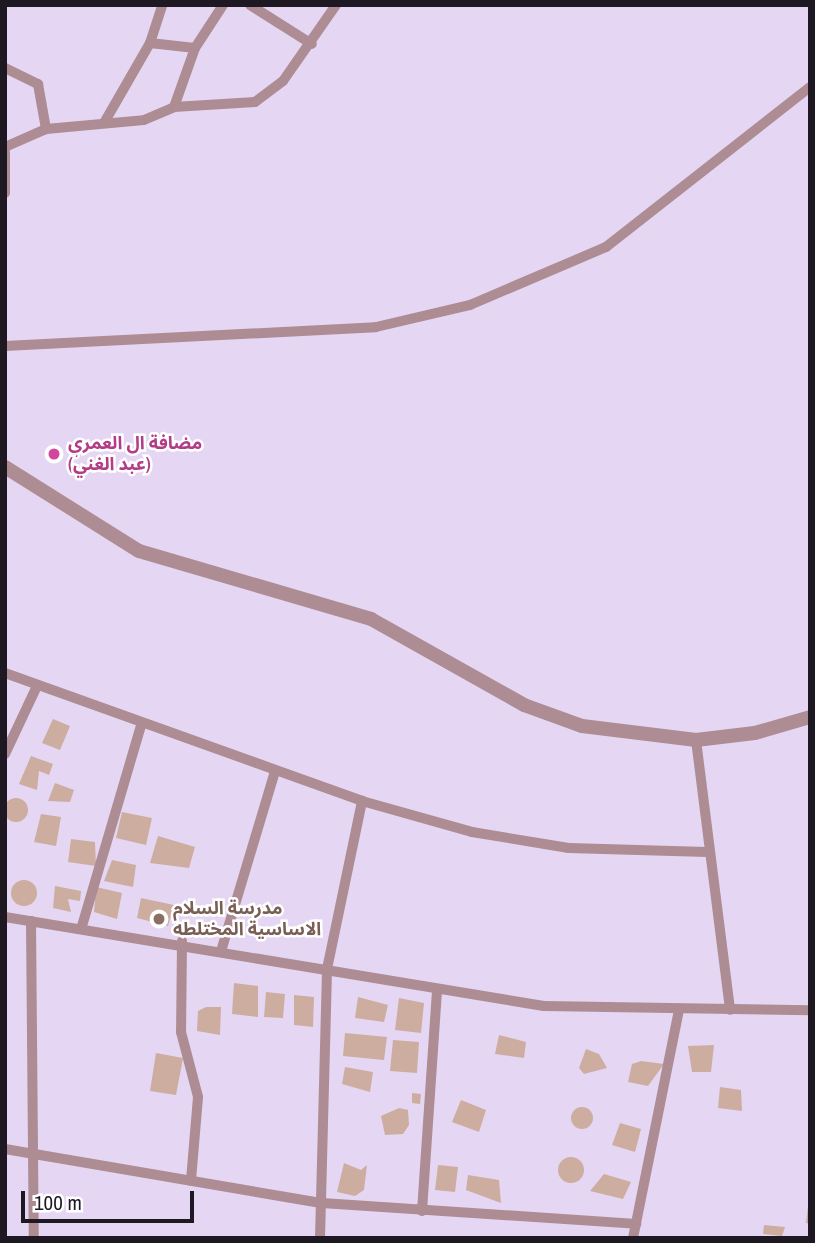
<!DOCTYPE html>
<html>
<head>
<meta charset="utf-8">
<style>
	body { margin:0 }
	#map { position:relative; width:815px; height:1243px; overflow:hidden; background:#e5d7f3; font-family:"Archivo Narrow","Noto Sans Arabic",sans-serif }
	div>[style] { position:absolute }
	.building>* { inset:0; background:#ccada0 }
	.round { border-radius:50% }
	.minor>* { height:10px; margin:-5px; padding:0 5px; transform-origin:5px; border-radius:5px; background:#ae8c93 }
	.tertiary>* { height:14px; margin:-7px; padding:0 7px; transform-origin:7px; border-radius:7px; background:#ae8c93 }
	.dots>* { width:19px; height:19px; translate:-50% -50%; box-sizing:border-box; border:4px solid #fff; border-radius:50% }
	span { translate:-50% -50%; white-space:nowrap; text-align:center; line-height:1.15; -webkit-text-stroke:5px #fff; paint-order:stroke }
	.hotel-label { font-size:18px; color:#b23c85; font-weight:700 }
	.left { translate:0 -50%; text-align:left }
	.education-label { font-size:18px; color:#785e54; font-weight:700 }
	.frame { position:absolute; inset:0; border:7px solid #1d1822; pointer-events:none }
	.scale { position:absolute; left:21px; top:1191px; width:173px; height:32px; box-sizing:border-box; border:4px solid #1d1822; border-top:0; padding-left:9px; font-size:21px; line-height:24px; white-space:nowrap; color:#1d1822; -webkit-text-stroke:5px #fff; paint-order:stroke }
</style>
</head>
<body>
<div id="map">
	<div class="building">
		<div style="clip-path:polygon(53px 719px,70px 726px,60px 750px,42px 743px)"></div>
		<div style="clip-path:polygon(31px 756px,53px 764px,49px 775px,39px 771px,37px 790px,19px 784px)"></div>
		<div style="clip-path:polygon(55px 783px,74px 790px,70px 802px,48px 801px)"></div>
		<div class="round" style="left:4px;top:798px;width:24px;height:24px"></div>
		<div style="clip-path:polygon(122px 812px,152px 818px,146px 845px,116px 838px)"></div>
		<div style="clip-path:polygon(41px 814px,61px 817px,56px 846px,34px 842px)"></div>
		<div style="clip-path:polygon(158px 836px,195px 847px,189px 868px,150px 863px)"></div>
		<div style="clip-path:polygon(71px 839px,95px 842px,96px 866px,68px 862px)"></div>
		<div style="clip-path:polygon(112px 860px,136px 865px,133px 887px,104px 881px)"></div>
		<div class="round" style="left:11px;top:880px;width:26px;height:26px"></div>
		<div style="clip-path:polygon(55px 886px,81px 891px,80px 901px,68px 899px,71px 912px,53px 908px)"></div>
		<div style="clip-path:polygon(96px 887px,122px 893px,117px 919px,94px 912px)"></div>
		<div style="clip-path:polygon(141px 898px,174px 905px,168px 926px,137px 918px)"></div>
		<div style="clip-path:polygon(234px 983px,258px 986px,258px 1017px,232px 1014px)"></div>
		<div style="clip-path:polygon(266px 992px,285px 994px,283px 1018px,264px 1017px)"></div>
		<div style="clip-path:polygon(294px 995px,314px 997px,313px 1027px,294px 1025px)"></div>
		<div style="clip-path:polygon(358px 997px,388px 1005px,384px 1022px,355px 1018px)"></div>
		<div style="clip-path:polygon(399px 998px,424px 1003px,421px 1033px,395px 1030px)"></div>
		<div style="clip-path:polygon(206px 1007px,221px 1007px,220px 1035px,197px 1031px,198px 1011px)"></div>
		<div style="clip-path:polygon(345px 1033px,387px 1037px,384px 1060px,343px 1056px)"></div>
		<div style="clip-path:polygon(499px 1035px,526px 1042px,524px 1058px,495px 1054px)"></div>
		<div style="clip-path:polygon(393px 1040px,419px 1042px,417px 1073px,390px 1071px)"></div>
		<div style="clip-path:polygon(714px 1045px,711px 1072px,692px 1072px,688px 1046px)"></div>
		<div style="clip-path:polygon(586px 1049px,599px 1054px,607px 1068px,584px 1074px,579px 1068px)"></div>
		<div style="clip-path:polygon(156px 1053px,183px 1058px,176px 1095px,150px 1091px)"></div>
		<div style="clip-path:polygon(641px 1061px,664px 1064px,648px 1086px,628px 1082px,632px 1064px)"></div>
		<div style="clip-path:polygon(345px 1067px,373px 1072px,370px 1092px,342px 1084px)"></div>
		<div style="clip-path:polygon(720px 1087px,741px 1090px,742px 1111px,718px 1108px)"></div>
		<div style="clip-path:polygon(412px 1093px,421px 1094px,420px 1104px,412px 1103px)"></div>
		<div style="clip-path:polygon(461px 1100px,486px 1110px,479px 1132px,452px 1122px)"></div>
		<div class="round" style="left:571px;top:1107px;width:22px;height:22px"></div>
		<div style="clip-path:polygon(399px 1108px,408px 1110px,409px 1125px,403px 1134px,385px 1135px,381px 1116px)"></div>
		<div style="clip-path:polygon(620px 1123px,641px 1129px,635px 1152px,612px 1145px)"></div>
		<div class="round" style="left:558px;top:1157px;width:26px;height:26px"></div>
		<div style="clip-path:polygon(344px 1163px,361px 1170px,367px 1165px,364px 1190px,355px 1196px,337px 1192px)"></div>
		<div style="clip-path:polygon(438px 1165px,458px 1167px,455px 1192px,435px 1190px)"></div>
		<div style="clip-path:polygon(604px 1174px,631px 1182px,623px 1199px,590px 1191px)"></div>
		<div style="clip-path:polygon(468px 1175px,499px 1180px,501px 1203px,466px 1190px)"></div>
		<div style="clip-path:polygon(808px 1206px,810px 1206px,810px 1224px,806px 1223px)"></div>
		<div style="clip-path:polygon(764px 1225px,785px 1227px,782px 1236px,763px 1234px)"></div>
	</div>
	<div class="minor">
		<div style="left:250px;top:5px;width:73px;rotate:32.2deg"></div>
		<div style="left:150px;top:43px;width:45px;rotate:6.3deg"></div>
		<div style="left:5px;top:68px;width:37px;rotate:26deg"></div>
		<div style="left:38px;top:84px;width:46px;rotate:79.9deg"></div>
		<div style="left:174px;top:107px;width:63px;rotate:-70.4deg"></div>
		<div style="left:195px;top:48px;width:51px;rotate:-56.9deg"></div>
		<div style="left:104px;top:123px;width:92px;rotate:-60.1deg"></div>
		<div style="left:150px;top:43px;width:40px;rotate:-72deg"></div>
		<div style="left:5px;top:147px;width:45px;rotate:-23.7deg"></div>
		<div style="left:46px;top:129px;width:98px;rotate:-5.2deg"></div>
		<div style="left:144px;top:120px;width:33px;rotate:-23deg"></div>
		<div style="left:174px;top:107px;width:81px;rotate:-3.5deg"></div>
		<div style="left:255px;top:102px;width:35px;rotate:-37deg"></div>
		<div style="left:283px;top:81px;width:93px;rotate:-55.1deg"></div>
		<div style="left:5px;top:152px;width:41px;rotate:90deg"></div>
		<div style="left:5px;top:346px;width:371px;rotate:-2.9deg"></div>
		<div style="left:376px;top:327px;width:97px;rotate:-13.2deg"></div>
		<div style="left:470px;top:305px;width:148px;rotate:-23.1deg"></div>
		<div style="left:606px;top:247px;width:259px;rotate:-38.1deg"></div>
		<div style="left:5px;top:673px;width:379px;rotate:19.7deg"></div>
		<div style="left:362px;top:801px;width:114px;rotate:15.7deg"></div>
		<div style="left:472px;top:832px;width:98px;rotate:9.4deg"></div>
		<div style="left:569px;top:848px;width:138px;rotate:1.7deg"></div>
		<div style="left:696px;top:740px;width:272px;rotate:82.8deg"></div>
		<div style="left:5px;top:754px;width:75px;rotate:-64.8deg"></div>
		<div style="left:5px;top:917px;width:546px;rotate:9.38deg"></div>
		<div style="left:544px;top:1006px;width:266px;rotate:0.9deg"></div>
		<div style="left:31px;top:921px;width:317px;rotate:89.5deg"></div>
		<div style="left:82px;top:926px;width:209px;rotate:-73.6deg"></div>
		<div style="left:182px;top:941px;width:91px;rotate:90.6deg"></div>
		<div style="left:181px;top:1032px;width:67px;rotate:75.3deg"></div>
		<div style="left:198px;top:1097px;width:84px;rotate:94.8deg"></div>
		<div style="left:222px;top:948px;width:185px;rotate:-73.3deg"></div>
		<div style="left:5px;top:1149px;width:322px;rotate:9.7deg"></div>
		<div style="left:322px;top:1203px;width:315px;rotate:3.8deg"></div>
		<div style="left:422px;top:1211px;width:220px;rotate:-86.1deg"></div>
		<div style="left:320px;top:1238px;width:269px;rotate:-88.5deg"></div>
		<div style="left:327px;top:969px;width:172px;rotate:-78.2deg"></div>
		<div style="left:633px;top:1238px;width:234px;rotate:-78.6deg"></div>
	</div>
	<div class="tertiary">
		<div style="left:5px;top:467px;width:158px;rotate:32.1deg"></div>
		<div style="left:139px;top:551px;width:242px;rotate:16.3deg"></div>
		<div style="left:371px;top:619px;width:176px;rotate:29.3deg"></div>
		<div style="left:524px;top:705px;width:62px;rotate:19.9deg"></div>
		<div style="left:582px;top:726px;width:115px;rotate:7deg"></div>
		<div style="left:696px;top:740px;width:59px;rotate:-6.8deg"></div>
		<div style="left:755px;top:733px;width:57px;rotate:-16.2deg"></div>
	</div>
	<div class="dots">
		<div style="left:54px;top:454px;background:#d1479c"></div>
		<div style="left:159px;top:919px;background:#8d6e63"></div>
	</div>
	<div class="hotel-label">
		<span class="left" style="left:68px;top:454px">مضافة ال العمري<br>(عبد الغني)</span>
	</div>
	<div class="education-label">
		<span class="left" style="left:173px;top:919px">مدرسة السلام<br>الاساسية المختلطه</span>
	</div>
	<div class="frame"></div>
	<div class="scale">100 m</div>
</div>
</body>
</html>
